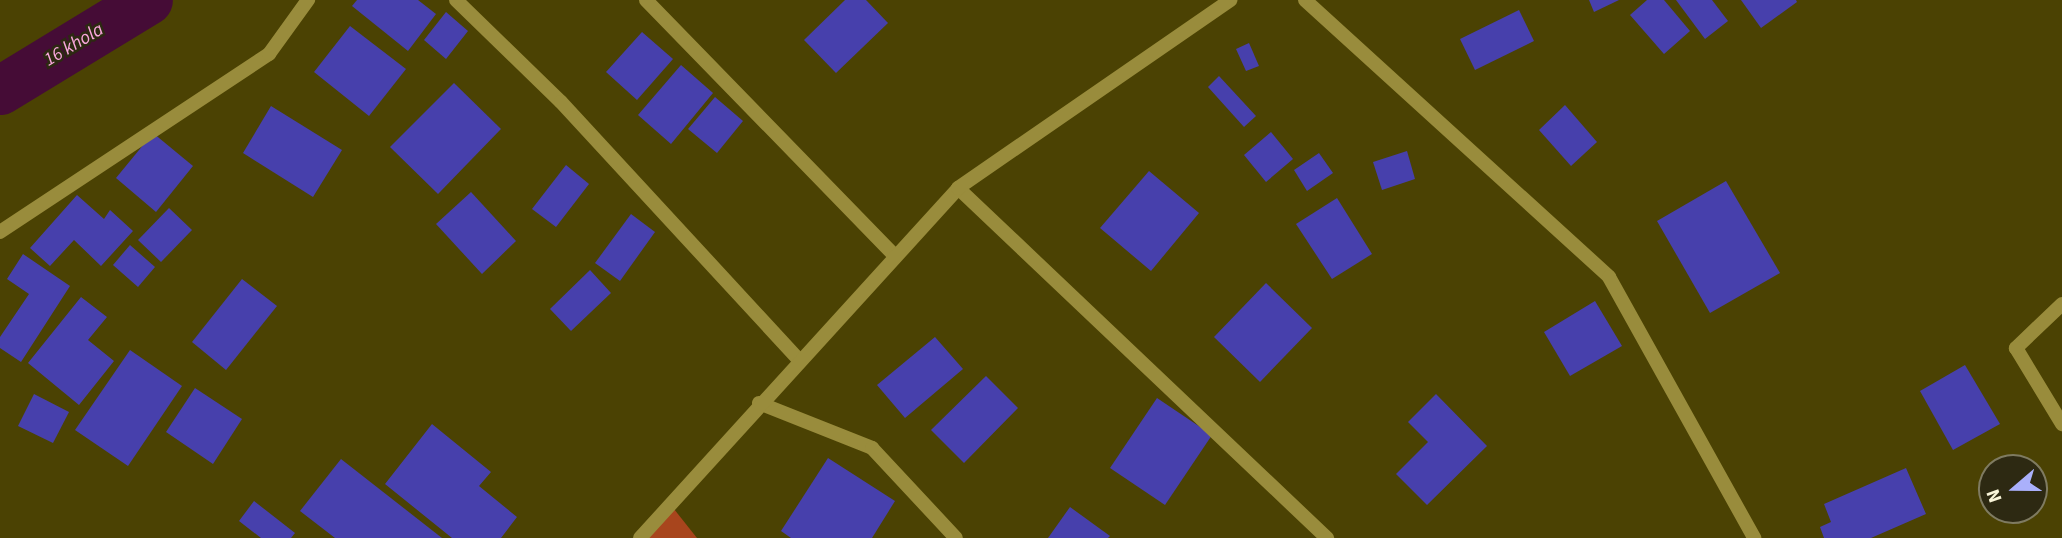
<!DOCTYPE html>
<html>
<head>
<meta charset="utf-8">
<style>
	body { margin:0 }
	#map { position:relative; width:2062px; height:538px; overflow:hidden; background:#4b4203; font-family:"Source Sans 3",sans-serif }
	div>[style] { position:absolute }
	.green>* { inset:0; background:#a8451d }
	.canal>* { height:49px; margin:-24.5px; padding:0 24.5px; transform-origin:24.5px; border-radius:24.5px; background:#450c36 }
	.building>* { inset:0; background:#4740ac }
	.minor>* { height:14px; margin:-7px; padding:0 7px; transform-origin:7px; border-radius:7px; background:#998c3c }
	.tertiary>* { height:14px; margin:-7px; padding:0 7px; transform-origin:7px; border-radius:7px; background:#998c3c }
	span { translate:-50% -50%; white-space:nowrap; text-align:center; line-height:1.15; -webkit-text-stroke:5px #2d2912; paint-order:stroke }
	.water-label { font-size:19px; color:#faa7dd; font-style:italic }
	.north { position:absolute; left:1978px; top:454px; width:70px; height:70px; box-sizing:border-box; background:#2d2912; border:2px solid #7f7b61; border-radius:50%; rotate:250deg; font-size:19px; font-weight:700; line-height:28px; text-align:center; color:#f9f5d8 }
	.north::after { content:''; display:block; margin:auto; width:24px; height:32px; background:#aab0fb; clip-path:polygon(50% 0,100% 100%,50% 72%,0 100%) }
</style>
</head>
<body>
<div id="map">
	<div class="green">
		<div style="clip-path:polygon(670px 504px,697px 538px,640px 538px)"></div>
	</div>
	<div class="canal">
		<div style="left:0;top:90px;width:173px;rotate:-31.3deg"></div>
	</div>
	<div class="building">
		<div style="clip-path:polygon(357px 0,418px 0,436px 14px,408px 51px,352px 6px)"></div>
		<div style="clip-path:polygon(845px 0,866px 0,888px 23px,836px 73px,804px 40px)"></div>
		<div style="clip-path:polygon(1589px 0,1619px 0,1594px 12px)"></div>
		<div style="clip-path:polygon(1647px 0,1664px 0,1690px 31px,1664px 54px,1630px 15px)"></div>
		<div style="clip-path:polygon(1676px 0,1712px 0,1728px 21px,1705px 39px)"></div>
		<div style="clip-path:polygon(1741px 0,1796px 0,1797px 2px,1761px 28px)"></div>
		<div style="clip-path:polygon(1519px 10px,1534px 41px,1475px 70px,1460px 39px)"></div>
		<div style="clip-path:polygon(446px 12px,468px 31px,446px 59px,424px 40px)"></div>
		<div style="clip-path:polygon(350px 26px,406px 69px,369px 116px,314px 72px)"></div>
		<div style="clip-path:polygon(642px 32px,673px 59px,637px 100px,606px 72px)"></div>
		<div style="clip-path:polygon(1249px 43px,1259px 66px,1246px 71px,1236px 49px)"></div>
		<div style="clip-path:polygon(681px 65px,713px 93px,671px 144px,638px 115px)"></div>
		<div style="clip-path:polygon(1219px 76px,1256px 116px,1244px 127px,1208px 87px)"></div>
		<div style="clip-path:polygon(454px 83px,501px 129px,438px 194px,390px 147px)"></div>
		<div style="clip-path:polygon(715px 97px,743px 121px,717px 153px,688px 129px)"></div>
		<div style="clip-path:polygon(1565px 105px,1597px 142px,1571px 166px,1539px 130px)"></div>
		<div style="clip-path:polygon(271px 106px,342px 150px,313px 197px,243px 153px)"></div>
		<div style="clip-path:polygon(1271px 132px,1293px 159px,1266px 182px,1244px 155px)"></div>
		<div style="clip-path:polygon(153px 133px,193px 166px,156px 212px,116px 178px)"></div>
		<div style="clip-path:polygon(1407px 151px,1415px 179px,1382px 190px,1373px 162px)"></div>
		<div style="clip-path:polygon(1319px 153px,1333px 173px,1307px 191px,1294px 170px)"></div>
		<div style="clip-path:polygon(566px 165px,589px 184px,556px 227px,532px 209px)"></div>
		<div style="clip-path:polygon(1149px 171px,1199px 213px,1151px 271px,1100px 228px)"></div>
		<div style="clip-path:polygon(1726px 181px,1780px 273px,1710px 313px,1657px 221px)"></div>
		<div style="clip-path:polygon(471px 192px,516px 241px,482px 274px,436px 224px)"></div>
		<div style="clip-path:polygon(77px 195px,104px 219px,110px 210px,133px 231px,101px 266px,74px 240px,50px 266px,30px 248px)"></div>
		<div style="clip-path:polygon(1337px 198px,1372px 254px,1332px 279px,1296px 224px)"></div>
		<div style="clip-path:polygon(169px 208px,192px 230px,161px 262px,138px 240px)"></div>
		<div style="clip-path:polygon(631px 214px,655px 232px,620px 281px,595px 263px)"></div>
		<div style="clip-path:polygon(130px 245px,155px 267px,138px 287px,113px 265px)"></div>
		<div style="clip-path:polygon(23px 254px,70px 286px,21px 362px,0 348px,0 337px,29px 294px,7px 279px)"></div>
		<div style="clip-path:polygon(590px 270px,611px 293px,571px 331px,550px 309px)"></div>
		<div style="clip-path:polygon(242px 279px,277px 306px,226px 370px,192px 342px)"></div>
		<div style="clip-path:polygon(1266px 283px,1312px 328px,1260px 382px,1214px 337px)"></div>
		<div style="clip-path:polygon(81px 297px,107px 317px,88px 340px,114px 361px,79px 405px,28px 363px)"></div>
		<div style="clip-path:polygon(1595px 301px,1622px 346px,1570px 376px,1544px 332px)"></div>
		<div style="clip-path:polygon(935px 337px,963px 369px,905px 418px,877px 385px)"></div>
		<div style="clip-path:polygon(130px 350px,182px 386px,128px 466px,75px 430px)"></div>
		<div style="clip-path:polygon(1965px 365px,2000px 424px,1953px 450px,1920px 391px)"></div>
		<div style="clip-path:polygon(986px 376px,1018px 408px,964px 463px,931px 430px)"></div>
		<div style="clip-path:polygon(195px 388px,242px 419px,213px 464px,166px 432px)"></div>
		<div style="clip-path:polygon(34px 394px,69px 412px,53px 443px,18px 426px)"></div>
		<div style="clip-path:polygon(1436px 394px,1487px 446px,1427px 505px,1396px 474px,1428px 442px,1408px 422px)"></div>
		<div style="clip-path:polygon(1157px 398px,1212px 435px,1165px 505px,1110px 468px)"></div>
		<div style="clip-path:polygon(432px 424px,491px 472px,479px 486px,517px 517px,501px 538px,452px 538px,385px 484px)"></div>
		<div style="clip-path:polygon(828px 458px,895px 501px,872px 538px,791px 538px,781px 531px)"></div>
		<div style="clip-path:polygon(341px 459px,442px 538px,335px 538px,300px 511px)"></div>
		<div style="clip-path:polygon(1906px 468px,1926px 514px,1871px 538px,1824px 538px,1820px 527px,1831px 522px,1824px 504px)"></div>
		<div style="clip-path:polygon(254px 501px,295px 533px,291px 538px,261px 538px,239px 521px)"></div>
		<div style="clip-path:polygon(1070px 507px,1110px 536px,1108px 538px,1048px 538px)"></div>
	</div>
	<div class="minor">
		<div style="left:456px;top:0;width:146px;rotate:44.2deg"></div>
		<div style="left:561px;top:102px;width:350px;rotate:47.3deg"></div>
		<div style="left:646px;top:0;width:357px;rotate:45.8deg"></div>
		<div style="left:1305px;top:0;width:411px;rotate:42.3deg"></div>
		<div style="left:1609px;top:277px;width:299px;rotate:60.9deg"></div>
		<div style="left:958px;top:188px;width:509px;rotate:43.49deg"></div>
		<div style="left:0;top:232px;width:323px;rotate:-33.5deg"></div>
		<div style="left:269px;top:54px;width:67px;rotate:-54.2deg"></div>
		<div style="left:2062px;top:304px;width:64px;rotate:136.3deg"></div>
		<div style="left:2016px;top:348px;width:89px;rotate:58.8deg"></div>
		<div style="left:759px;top:403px;width:122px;rotate:21.7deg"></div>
		<div style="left:872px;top:448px;width:123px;rotate:47deg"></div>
	</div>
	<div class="tertiary">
		<div style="left:640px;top:538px;width:473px;rotate:-47.7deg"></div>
		<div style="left:958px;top:188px;width:331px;rotate:-34.6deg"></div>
	</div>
	<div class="water-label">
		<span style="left:74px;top:45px;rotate:-31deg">16 khola</span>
	</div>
	<div class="north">N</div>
</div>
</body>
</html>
